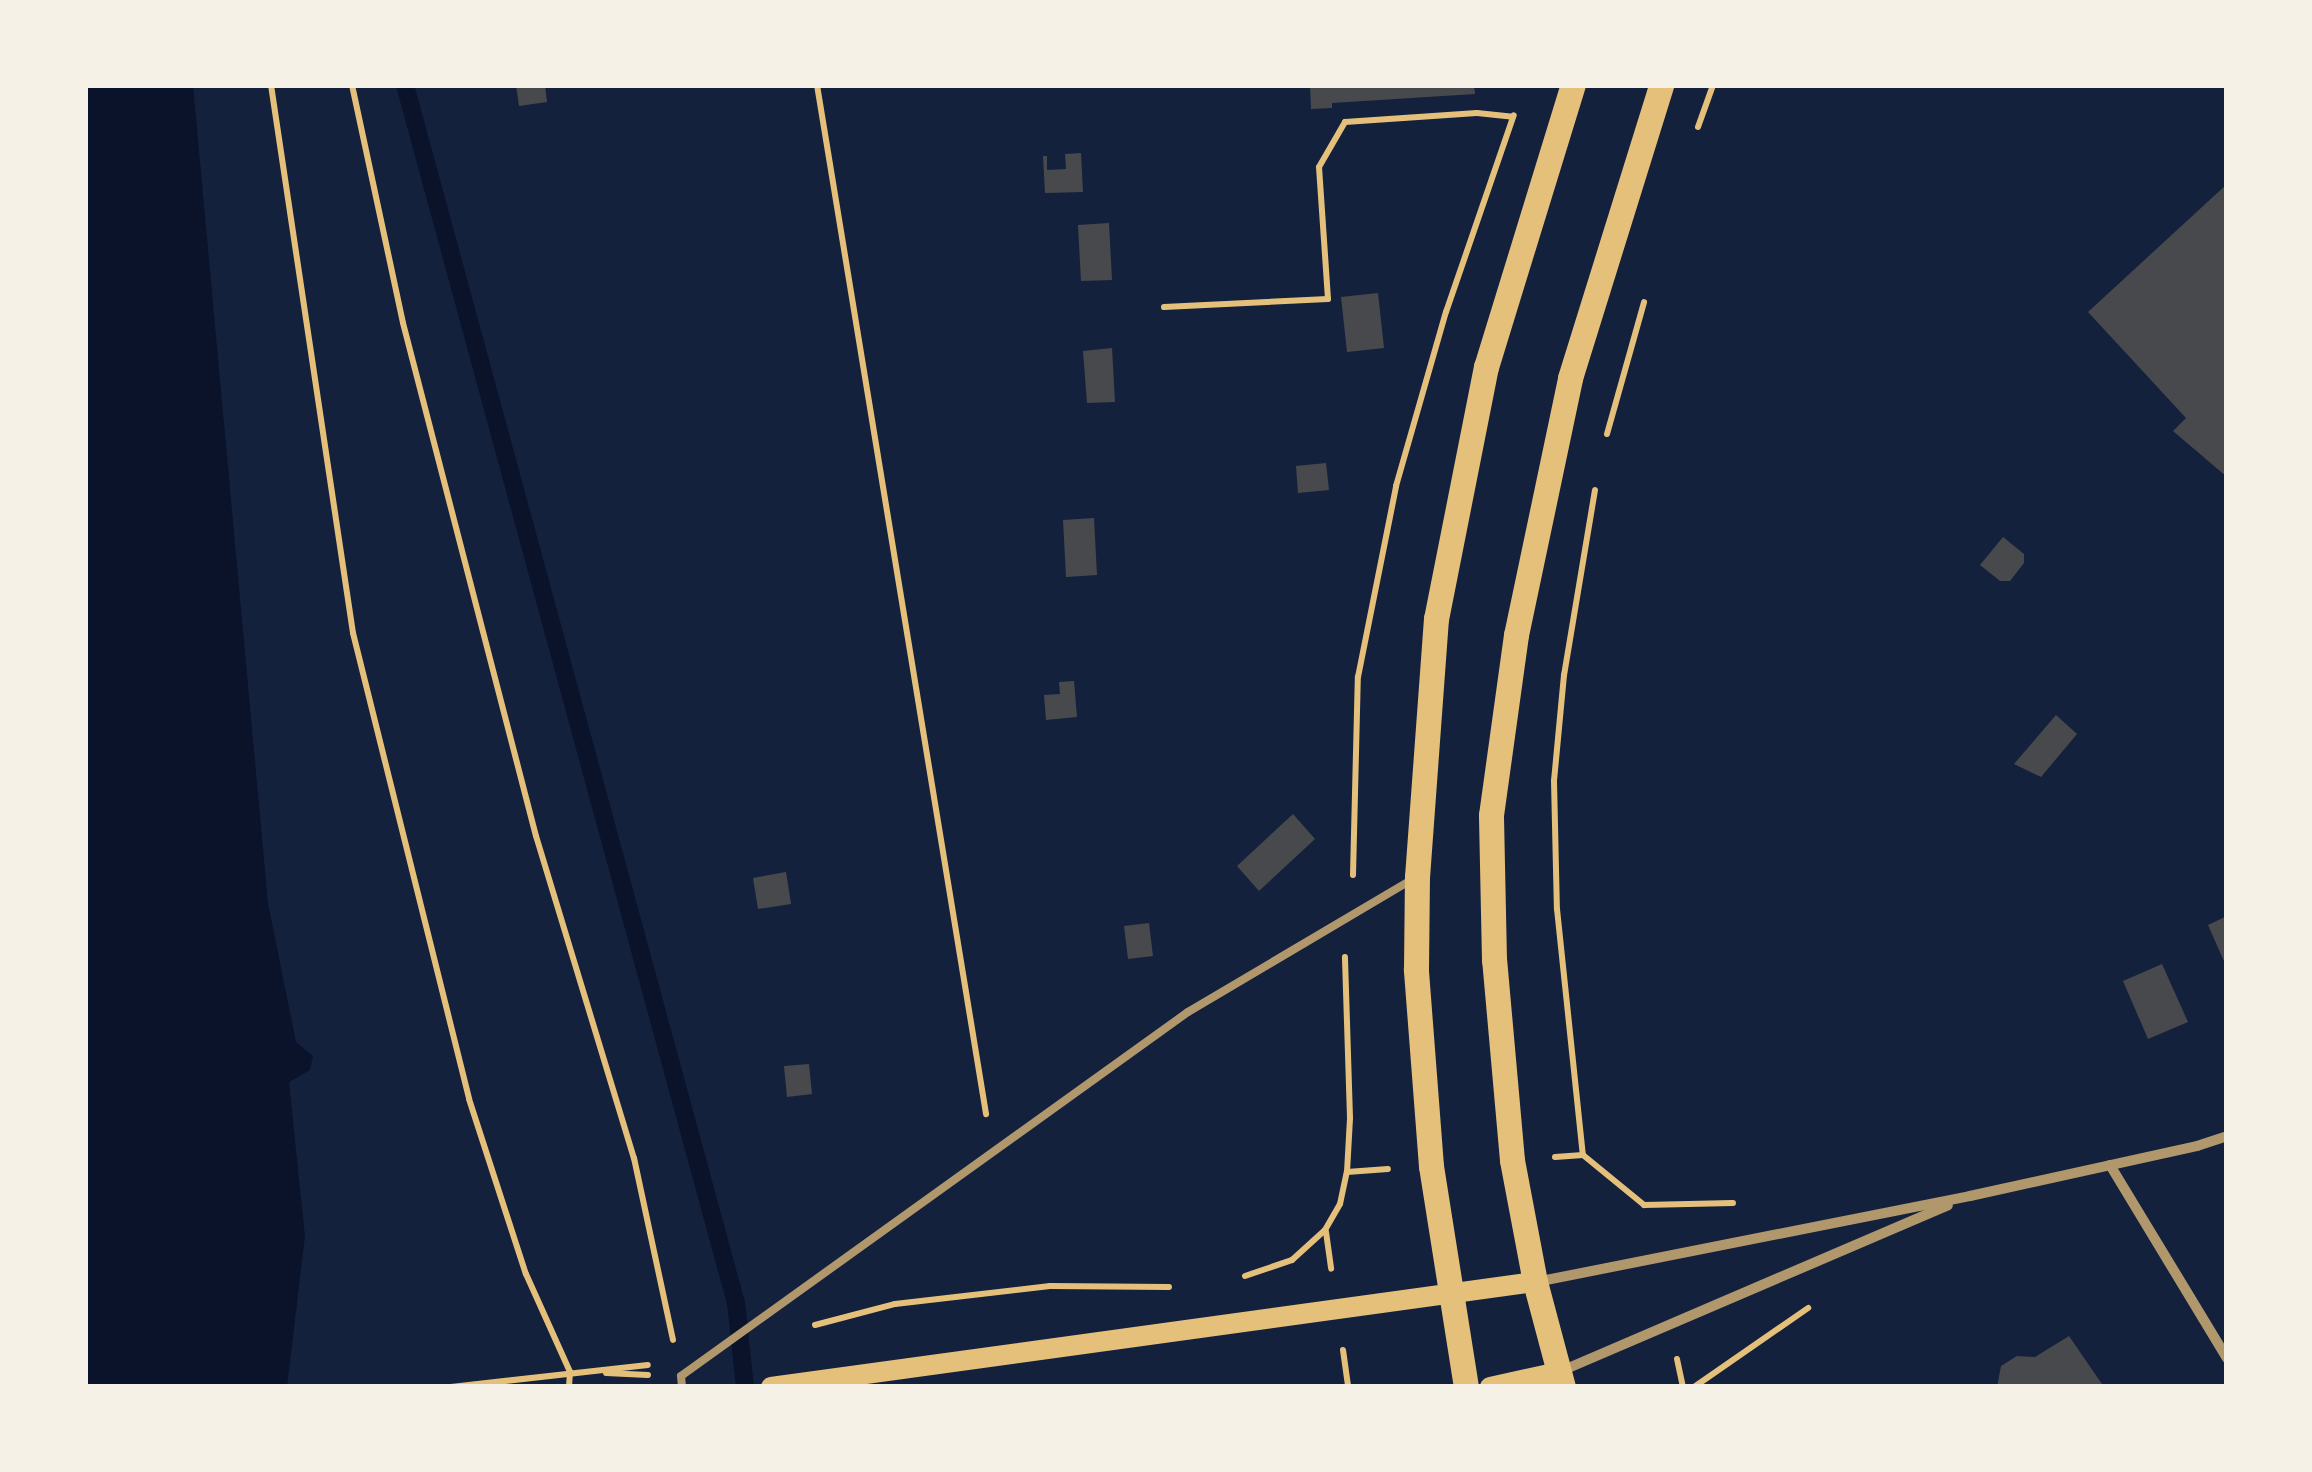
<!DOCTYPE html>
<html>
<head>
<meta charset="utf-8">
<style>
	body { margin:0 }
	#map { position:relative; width:2312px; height:1472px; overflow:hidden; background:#14213d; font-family:Overpass,sans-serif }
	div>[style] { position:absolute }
	.water>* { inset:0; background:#0b132b }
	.stream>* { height:18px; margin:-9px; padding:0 9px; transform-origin:9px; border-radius:9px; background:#0b132b }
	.building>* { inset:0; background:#48494c }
	.path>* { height:6px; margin:-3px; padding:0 3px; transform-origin:3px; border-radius:3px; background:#e5c07b }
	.service>* { height:8px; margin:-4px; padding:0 4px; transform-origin:4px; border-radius:4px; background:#b1986c }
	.minor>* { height:10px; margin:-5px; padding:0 5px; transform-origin:5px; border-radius:5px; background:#b1986c }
	.secondary>* { height:20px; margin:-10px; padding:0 10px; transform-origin:10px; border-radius:10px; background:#e5c07b }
	.primary>* { height:25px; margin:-12.5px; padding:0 12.5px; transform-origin:12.5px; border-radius:12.5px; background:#e5c07b }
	span { translate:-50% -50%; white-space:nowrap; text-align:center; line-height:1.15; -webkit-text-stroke:10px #f6f1e7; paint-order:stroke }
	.frame { position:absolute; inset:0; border:88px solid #f6f1e7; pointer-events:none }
</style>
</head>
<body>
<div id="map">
	<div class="water">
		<div style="clip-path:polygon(85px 85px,193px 85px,268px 903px,296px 1042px,313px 1056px,310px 1070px,289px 1082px,305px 1236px,287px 1387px,85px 1387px)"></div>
	</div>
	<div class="stream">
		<div style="left:405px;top:85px;width:1262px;rotate:74.8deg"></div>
		<div style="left:736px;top:1303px;width:84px;rotate:83.9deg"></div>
	</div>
	<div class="building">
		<div style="clip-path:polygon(516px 85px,545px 85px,547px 102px,519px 106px)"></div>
		<div style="clip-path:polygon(1310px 85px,1474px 85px,1475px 94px,1332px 103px,1332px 108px,1311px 109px)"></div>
		<div style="clip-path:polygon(1081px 153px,1083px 192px,1045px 193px,1043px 156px,1047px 156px,1047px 170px,1066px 169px,1065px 154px)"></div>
		<div style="clip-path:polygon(2227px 184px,2227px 477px,2173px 431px,2186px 418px,2088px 312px)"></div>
		<div style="clip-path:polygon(1109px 223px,1112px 280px,1081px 281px,1078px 225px)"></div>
		<div style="clip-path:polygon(1378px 293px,1384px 348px,1347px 352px,1341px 297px)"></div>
		<div style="clip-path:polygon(1112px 348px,1115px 402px,1087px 403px,1083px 351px)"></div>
		<div style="clip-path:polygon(1326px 463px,1329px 490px,1298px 493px,1296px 466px)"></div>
		<div style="clip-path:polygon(1094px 518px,1097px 575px,1066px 577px,1063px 520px)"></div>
		<div style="clip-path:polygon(2003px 537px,2024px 554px,2024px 563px,2010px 581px,2000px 581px,1980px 565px)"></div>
		<div style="clip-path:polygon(1074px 681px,1077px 717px,1046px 720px,1044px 695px,1060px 694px,1059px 682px)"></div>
		<div style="clip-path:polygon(2056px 715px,2077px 734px,2041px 777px,2014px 764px)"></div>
		<div style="clip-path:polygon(1293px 814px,1315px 839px,1259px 891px,1237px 866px)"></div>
		<div style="clip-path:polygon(786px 872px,791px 904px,758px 909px,753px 878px)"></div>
		<div style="clip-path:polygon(2227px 916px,2227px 968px,2208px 925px)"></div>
		<div style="clip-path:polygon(1149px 923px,1153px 956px,1128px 959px,1124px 926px)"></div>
		<div style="clip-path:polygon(2162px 964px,2188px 1022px,2148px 1039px,2123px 981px)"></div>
		<div style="clip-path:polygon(809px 1064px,812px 1094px,787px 1097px,784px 1066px)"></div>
		<div style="clip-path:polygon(2069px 1336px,2104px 1387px,1997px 1387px,2001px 1366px,2017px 1356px,2035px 1357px)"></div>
	</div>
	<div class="path">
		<div style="left:271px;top:85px;width:554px;rotate:81.49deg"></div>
		<div style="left:353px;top:633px;width:480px;rotate:76deg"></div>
		<div style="left:469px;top:1099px;width:184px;rotate:72deg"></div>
		<div style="left:526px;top:1274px;width:107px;rotate:65.8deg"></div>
		<div style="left:570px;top:1372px;width:15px;rotate:94deg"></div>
		<div style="left:352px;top:85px;width:243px;rotate:77.9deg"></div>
		<div style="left:403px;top:323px;width:530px;rotate:75.47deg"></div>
		<div style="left:536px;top:836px;width:337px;rotate:73.1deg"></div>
		<div style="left:634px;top:1158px;width:186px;rotate:77.9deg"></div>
		<div style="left:817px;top:85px;width:1043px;rotate:80.67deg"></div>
		<div style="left:1698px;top:127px;width:45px;rotate:-70.3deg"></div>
		<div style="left:1164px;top:307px;width:164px;rotate:-2.8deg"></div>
		<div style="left:1328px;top:299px;width:132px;rotate:-93.9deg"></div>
		<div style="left:1319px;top:167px;width:52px;rotate:-60deg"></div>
		<div style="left:1345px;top:122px;width:132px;rotate:-3.9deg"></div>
		<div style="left:1477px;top:113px;width:36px;rotate:6deg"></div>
		<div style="left:1607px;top:434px;width:137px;rotate:-74.3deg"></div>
		<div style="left:1595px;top:490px;width:188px;rotate:99.5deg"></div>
		<div style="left:1564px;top:675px;width:106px;rotate:95.4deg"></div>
		<div style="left:1554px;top:781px;width:128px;rotate:88.7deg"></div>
		<div style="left:1557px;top:909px;width:247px;rotate:84deg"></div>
		<div style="left:1583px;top:1155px;width:79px;rotate:39.3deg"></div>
		<div style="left:1644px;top:1205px;width:89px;rotate:-1.3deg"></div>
		<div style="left:1353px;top:875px;width:198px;rotate:-88.6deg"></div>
		<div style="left:1358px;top:677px;width:195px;rotate:-78.7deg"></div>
		<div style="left:1396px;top:486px;width:181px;rotate:-74deg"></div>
		<div style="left:1446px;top:312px;width:208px;rotate:-71deg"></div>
		<div style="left:1555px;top:1157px;width:28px;rotate:-4deg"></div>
		<div style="left:1347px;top:1172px;width:41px;rotate:-4.2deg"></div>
		<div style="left:1326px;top:1232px;width:37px;rotate:82deg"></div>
		<div style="left:1245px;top:1276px;width:50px;rotate:-18.8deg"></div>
		<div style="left:1292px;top:1260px;width:45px;rotate:-42.3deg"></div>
		<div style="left:1325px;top:1230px;width:30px;rotate:-60deg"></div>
		<div style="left:1340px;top:1204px;width:33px;rotate:-78deg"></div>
		<div style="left:1347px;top:1172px;width:54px;rotate:-86.8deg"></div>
		<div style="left:1350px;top:1118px;width:161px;rotate:-91.8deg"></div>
		<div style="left:815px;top:1325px;width:83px;rotate:-14.7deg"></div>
		<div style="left:895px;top:1304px;width:156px;rotate:-6.6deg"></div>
		<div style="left:1050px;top:1286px;width:119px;rotate:0.5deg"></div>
		<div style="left:1343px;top:1350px;width:37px;rotate:82deg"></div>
		<div style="left:1677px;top:1359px;width:29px;rotate:78deg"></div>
		<div style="left:606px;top:1373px;width:42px;rotate:2.7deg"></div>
		<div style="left:451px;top:1387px;width:198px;rotate:-6.4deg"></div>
		<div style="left:1694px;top:1387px;width:139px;rotate:-34.7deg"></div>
	</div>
	<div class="service">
		<div style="left:682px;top:1387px;width:11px;rotate:-95deg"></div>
		<div style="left:681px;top:1376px;width:624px;rotate:-35.68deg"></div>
		<div style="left:1188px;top:1012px;width:261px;rotate:-30.6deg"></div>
	</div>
	<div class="minor">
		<div style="left:2110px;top:1165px;width:226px;rotate:58.8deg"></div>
		<div style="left:1536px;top:1282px;width:442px;rotate:-11.2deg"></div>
		<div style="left:1970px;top:1196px;width:232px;rotate:-12.4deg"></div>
		<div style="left:2197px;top:1146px;width:32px;rotate:-18deg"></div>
		<div style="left:1559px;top:1372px;width:423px;rotate:-23.2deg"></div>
	</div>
	<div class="secondary">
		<div style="left:771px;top:1387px;width:771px;rotate:-7.83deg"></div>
		<div style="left:1490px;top:1387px;width:70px;rotate:-12.4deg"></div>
	</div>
	<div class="primary">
		<div style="left:1466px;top:1387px;width:224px;rotate:-99deg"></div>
		<div style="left:1431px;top:1166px;width:198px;rotate:-94.4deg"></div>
		<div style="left:1416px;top:969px;width:92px;rotate:-89.4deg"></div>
		<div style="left:1417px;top:877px;width:259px;rotate:-85.8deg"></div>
		<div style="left:1436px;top:619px;width:257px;rotate:-78.8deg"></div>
		<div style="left:1486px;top:367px;width:295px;rotate:-72.9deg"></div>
		<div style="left:1563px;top:1387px;width:109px;rotate:-104.9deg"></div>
		<div style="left:1535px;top:1282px;width:124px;rotate:-100.7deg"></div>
		<div style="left:1512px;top:1160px;width:201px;rotate:-95.1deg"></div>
		<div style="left:1494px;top:960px;width:145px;rotate:-91.2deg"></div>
		<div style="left:1491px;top:815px;width:182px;rotate:-82.1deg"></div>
		<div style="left:1516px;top:635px;width:263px;rotate:-78.1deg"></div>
		<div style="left:1570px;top:378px;width:307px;rotate:-72.7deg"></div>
	</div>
	<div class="frame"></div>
</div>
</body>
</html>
